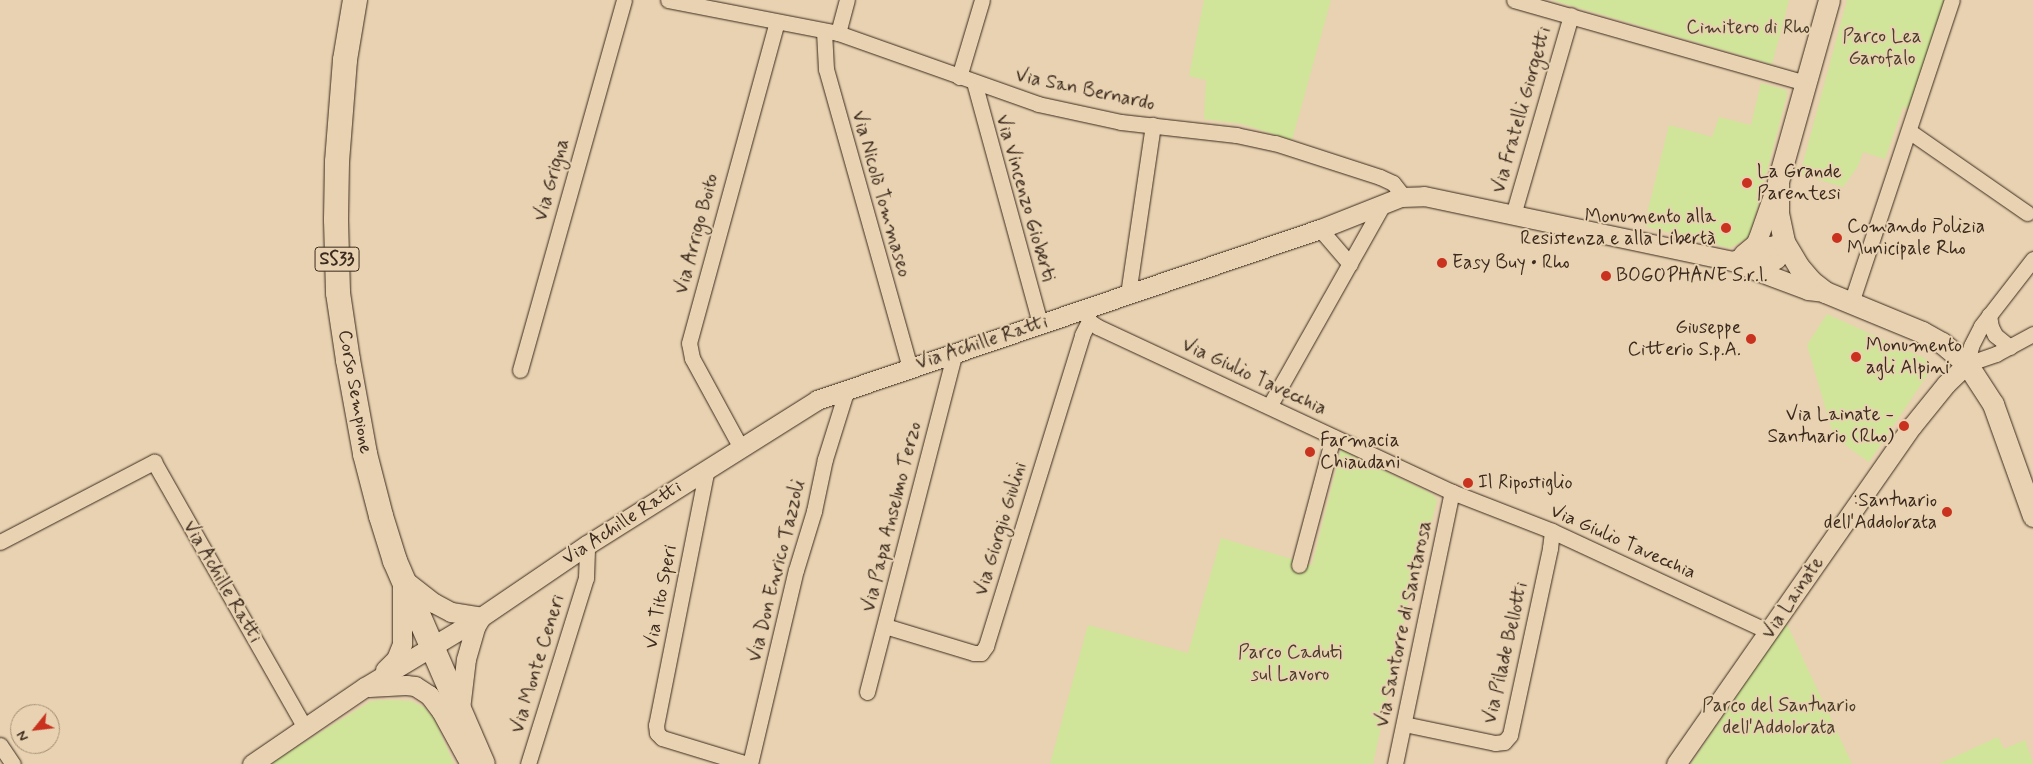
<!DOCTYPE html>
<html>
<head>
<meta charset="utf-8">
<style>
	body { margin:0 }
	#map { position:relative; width:2033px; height:764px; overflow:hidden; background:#e8d2b1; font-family:Mynerve,sans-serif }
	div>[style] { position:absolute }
	.green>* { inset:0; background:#d0e59a }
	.roads { filter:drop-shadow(0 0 1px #3b2a1e) drop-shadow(0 0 1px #3b2a1e) }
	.minor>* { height:15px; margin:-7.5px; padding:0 7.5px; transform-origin:7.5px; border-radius:7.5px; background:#e8d2b1 }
	.tertiary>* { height:19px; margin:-9.5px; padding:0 9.5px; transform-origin:9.5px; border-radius:9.5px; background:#e8d2b1 }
	.secondary>* { height:21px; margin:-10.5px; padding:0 10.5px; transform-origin:10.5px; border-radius:10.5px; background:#e8d2b1 }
	.primary>* { height:24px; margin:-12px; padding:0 12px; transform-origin:12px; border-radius:12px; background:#e8d2b1 }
	.dots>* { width:14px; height:14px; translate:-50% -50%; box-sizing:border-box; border:2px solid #e8d2b1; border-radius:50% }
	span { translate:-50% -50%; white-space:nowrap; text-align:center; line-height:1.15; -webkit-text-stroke:4px #e8d2b1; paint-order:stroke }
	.shield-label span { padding:1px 4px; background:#e8d2b1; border:1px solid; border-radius:4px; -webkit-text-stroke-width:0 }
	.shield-label { font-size:18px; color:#3b2a1e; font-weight:700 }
	.park-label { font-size:19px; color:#4a3d2a }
	.street-label { font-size:19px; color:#3b2a1e }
	.poi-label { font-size:19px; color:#3b2a1e }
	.left { translate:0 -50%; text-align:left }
	.right { translate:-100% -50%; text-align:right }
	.north { position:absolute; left:10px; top:704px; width:50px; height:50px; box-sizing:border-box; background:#e8d2b1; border:1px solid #a38f76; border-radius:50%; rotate:241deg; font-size:14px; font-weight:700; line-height:20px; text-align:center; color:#3b2a1e }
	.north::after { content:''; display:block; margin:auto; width:18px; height:22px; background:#c8321e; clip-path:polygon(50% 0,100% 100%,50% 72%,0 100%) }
</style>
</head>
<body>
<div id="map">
	<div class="green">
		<div style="clip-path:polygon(1204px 0,1331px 0,1292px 140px,1242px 124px,1204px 119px,1206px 80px,1189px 76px)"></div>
		<div style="clip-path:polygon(1552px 0,1789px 0,1772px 64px)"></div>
		<div style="clip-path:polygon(1847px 0,1945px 0,1911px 108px,1903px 107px,1885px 159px,1863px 152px,1858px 166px,1843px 187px,1800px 174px)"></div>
		<div style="clip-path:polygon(1761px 83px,1786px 90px,1787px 95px,1750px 235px,1746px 239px,1730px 248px,1644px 226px,1669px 125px,1712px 137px,1719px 117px,1751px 125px)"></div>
		<div style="clip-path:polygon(1827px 314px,1928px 360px,1930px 371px,1869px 462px,1834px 437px,1807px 345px)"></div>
		<div style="clip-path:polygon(1341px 450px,1432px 494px,1437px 500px,1430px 530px,1424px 529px,1373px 764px,1050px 764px,1088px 625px,1188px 653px,1221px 538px,1312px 565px)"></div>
		<div style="clip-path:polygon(1786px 622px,1852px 764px,1691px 764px)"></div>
		<div style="clip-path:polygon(390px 700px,411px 701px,424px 707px,435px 721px,454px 764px,270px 764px,371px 701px)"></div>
		<div style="clip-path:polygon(1998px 737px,2004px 749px,2025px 740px,2033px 764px,1939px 764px)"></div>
	</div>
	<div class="roads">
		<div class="minor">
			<div style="left:668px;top:0;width:173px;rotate:11deg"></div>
			<div style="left:838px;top:33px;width:212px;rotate:19.5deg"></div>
			<div style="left:1038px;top:104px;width:85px;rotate:12.2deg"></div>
			<div style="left:1121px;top:122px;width:116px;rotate:6.4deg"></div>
			<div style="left:1236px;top:135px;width:40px;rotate:12deg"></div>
			<div style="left:1275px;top:143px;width:110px;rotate:17.9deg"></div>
			<div style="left:1380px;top:177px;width:14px;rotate:25deg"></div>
			<div style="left:1393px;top:183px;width:18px;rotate:52deg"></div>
			<div style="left:1514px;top:0;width:303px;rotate:15.9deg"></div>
			<div style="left:824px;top:31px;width:38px;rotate:87deg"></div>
			<div style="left:826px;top:69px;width:310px;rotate:74.3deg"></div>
			<div style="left:838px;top:33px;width:34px;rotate:-75deg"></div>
			<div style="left:959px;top:77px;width:80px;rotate:-73.4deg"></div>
			<div style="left:974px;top:82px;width:251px;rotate:74.7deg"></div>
			<div style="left:1909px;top:131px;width:144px;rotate:34.8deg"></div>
			<div style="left:1513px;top:215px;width:208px;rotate:-73.8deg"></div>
			<div style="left:1320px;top:229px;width:46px;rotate:49.4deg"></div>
			<div style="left:1128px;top:294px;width:171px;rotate:-81.6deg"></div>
			<div style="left:1851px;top:303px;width:319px;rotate:-71.6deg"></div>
			<div style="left:1086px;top:309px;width:12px;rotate:76deg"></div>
			<div style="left:1089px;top:321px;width:11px;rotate:34deg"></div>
			<div style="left:1098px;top:327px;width:391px;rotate:25deg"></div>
			<div style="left:1452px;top:492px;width:107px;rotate:21.3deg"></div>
			<div style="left:1552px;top:531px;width:240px;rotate:24.9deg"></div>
			<div style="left:1989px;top:315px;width:12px;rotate:81deg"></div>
			<div style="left:1991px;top:327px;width:9px;rotate:63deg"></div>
			<div style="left:1995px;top:335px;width:19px;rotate:39deg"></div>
			<div style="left:1967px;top:364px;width:18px;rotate:-77deg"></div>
			<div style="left:1971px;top:346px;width:22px;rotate:-63deg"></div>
			<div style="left:1981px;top:326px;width:85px;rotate:-52.2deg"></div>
			<div style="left:1967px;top:364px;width:31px;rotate:-19deg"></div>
			<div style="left:1996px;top:354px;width:42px;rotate:-28.4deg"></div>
			<div style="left:520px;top:370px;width:384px;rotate:-74.3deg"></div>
			<div style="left:1270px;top:405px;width:228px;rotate:-60.6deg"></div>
			<div style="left:741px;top:448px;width:102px;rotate:-118.6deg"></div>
			<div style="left:692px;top:358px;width:15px;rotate:-101deg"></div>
			<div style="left:689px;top:343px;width:333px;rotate:-74.7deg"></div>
			<div style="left:707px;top:468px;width:262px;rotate:101.2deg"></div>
			<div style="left:656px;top:725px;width:8px;rotate:83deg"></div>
			<div style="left:657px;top:733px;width:7px;rotate:45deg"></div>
			<div style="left:662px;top:738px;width:89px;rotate:17deg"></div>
			<div style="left:0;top:542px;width:174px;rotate:-27.5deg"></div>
			<div style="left:154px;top:462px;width:306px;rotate:60.4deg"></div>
			<div style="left:1299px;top:565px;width:132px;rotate:-75.1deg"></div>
			<div style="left:885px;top:626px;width:93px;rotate:16.9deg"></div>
			<div style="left:974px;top:653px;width:7px"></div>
			<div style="left:981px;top:653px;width:9px;rotate:-54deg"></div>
			<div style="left:986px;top:646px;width:325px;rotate:-72.8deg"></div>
			<div style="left:1082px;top:335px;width:16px;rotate:-63deg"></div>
			<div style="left:867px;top:692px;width:351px;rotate:-75.5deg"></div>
			<div style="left:1404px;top:724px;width:93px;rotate:11.8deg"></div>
			<div style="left:1495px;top:743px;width:9px;rotate:-6deg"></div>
			<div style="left:1504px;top:742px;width:9px;rotate:-49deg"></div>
			<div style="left:1510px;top:735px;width:191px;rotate:-77.9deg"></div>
			<div style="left:1550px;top:548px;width:17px;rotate:-83deg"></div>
			<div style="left:0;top:745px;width:23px;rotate:56deg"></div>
			<div style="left:528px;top:764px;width:195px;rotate:-72.7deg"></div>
			<div style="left:586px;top:578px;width:33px;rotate:-88deg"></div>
			<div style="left:750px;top:764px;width:199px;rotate:-76.7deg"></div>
			<div style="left:796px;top:570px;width:62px;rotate:-73deg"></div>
			<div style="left:814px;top:511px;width:53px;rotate:-78.1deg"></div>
			<div style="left:825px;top:459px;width:73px;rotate:-72.6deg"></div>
			<div style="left:1395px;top:764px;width:278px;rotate:-78.2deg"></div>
		</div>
		<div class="tertiary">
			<div style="left:1743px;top:254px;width:16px;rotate:-40deg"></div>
			<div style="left:1755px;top:244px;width:7px;rotate:-63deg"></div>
			<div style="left:1758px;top:238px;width:57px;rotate:-70.6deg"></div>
			<div style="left:1747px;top:267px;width:65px;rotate:20.7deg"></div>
			<div style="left:1808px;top:290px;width:17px;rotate:7deg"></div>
			<div style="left:403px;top:579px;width:39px;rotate:38deg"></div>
			<div style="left:434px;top:603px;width:19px;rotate:28deg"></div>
			<div style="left:451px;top:612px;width:30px;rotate:9deg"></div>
			<div style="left:385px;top:670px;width:16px;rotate:-45deg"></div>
			<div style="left:396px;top:659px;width:16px;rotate:-68deg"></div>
			<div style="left:402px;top:644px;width:66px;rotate:-90deg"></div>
			<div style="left:369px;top:687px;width:37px;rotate:-3deg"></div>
			<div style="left:406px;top:685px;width:9px;rotate:6deg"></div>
			<div style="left:415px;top:686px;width:17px;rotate:33deg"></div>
			<div style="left:429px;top:695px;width:20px;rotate:53deg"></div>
			<div style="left:441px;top:711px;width:60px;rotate:61.3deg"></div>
			<div style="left:460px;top:709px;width:50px;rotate:-83.2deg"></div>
			<div style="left:466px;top:659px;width:33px;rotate:-74deg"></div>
			<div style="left:475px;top:627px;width:12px;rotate:-59deg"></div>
			<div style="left:252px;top:764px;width:137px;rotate:-34.3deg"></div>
			<div style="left:365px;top:687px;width:135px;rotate:-31.1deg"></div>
			<div style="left:481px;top:617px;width:128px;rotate:-34.2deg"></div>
			<div style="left:587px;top:545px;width:272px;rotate:-32.2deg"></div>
			<div style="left:817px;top:400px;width:531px;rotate:-18.78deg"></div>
			<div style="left:1320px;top:229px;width:87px;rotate:-21.6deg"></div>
			<div style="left:1401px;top:197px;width:23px;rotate:-2deg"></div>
			<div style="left:1424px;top:196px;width:334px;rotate:11.9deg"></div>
			<div style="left:1751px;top:265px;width:14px;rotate:-4deg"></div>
			<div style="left:1765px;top:264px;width:12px;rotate:-24deg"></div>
			<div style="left:1776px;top:259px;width:16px;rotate:-52deg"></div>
			<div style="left:1786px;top:246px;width:11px;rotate:-175deg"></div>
			<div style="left:1775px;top:245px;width:10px;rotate:169deg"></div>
			<div style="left:1765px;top:247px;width:35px;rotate:156deg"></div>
			<div style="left:1676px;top:764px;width:412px;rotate:-55.1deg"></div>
			<div style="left:1912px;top:426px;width:54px;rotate:-51deg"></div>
			<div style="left:1946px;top:384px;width:29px;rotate:-44deg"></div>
		</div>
		<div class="secondary">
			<div style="left:1829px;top:0;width:189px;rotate:105.7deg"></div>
			<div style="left:1778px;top:182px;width:31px;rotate:90deg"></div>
			<div style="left:1778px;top:213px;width:30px;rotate:78deg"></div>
			<div style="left:1784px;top:242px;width:29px;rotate:59deg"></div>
			<div style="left:1799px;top:267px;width:18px;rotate:49deg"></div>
			<div style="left:1811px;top:281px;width:18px;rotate:38deg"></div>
			<div style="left:1825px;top:292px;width:105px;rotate:22.4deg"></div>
			<div style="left:1922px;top:332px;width:23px;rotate:29deg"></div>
			<div style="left:1942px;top:343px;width:33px;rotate:40deg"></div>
			<div style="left:1967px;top:364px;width:48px;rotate:57deg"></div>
			<div style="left:1993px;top:404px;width:119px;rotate:70.3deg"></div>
		</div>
		<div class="primary">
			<div style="left:355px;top:0;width:61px;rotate:99.5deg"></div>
			<div style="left:345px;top:60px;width:102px;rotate:94.5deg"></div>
			<div style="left:337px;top:162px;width:58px;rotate:91deg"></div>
			<div style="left:336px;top:220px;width:73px;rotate:88.4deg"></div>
			<div style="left:338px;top:293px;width:68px;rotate:81.5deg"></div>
			<div style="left:348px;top:360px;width:96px;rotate:79.7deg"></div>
			<div style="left:365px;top:454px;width:64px;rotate:75.5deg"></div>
			<div style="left:381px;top:516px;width:47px;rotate:72.7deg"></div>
			<div style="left:395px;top:561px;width:221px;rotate:66.6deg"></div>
		</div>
	</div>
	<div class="dots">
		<div style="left:1747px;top:183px;background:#c8321e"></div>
		<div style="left:1726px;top:228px;background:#c8321e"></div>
		<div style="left:1837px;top:238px;background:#c8321e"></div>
		<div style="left:1442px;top:263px;background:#c8321e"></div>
		<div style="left:1606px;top:276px;background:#c8321e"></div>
		<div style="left:1751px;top:339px;background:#c8321e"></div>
		<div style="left:1856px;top:357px;background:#c8321e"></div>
		<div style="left:1904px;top:426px;background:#c8321e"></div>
		<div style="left:1310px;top:452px;background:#c8321e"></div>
		<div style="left:1468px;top:483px;background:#c8321e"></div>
		<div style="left:1947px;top:512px;background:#c8321e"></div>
	</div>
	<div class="shield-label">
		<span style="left:337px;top:259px">SS33</span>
	</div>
	<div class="park-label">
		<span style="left:1748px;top:28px">Cimitero di Rho</span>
		<span style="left:1882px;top:48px">Parco Lea<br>Garofalo</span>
		<span style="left:1290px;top:664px">Parco Caduti<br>sul Lavoro</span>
		<span style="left:1779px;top:717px">Parco del Santuario<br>dell'Addolorata</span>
	</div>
	<div class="street-label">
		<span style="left:1085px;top:90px;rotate:12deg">Via San Bernardo</span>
		<span style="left:1522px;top:110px;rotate:-74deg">Via Fratelli Giorgetti</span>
		<span style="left:552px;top:180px;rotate:-74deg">Via Grigna</span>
		<span style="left:881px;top:194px;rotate:74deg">Via Nicolò Tommaseo</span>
		<span style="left:1025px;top:198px;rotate:74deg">Via Vincenzo Gioberti</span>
		<span style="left:697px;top:234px;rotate:-75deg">Via Arrigo Boito</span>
		<span style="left:982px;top:343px;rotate:-18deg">Via Achille Ratti</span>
		<span style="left:1254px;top:377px;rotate:25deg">Via Giulio Tavecchia</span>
		<span style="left:355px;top:392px;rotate:80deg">Corso Sempione</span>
		<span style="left:892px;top:517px;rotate:-76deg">Via Papa Anselmo Terzo</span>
		<span style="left:622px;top:523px;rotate:-33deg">Via Achille Ratti</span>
		<span style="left:1001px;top:529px;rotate:-73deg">Via Giorgio Giulini</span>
		<span style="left:1623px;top:542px;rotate:24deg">Via Giulio Tavecchia</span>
		<span style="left:777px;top:571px;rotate:-76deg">Via Don Enrico Tazzoli</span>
		<span style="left:222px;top:582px;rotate:60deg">Via Achille Ratti</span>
		<span style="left:661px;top:597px;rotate:-79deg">Via Tito Speri</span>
		<span style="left:1793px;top:598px;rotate:-56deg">Via Lainate</span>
		<span style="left:1404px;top:624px;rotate:-78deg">Via Santorre di Santarosa</span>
		<span style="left:1506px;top:653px;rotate:-77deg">Via Pilade Bellotti</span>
		<span style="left:538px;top:664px;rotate:-73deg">Via Monte Ceneri</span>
	</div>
	<div class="poi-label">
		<span class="left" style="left:1757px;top:183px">La Grande<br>Parentesi</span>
		<span class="right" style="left:1716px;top:228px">Monumento alla<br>Resistenza e alla Libertà</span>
		<span class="left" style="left:1847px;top:238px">Comando Polizia<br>Municipale Rho</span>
		<span class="left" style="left:1452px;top:263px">Easy Buy • Rho</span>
		<span class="left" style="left:1616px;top:276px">BOGOPHANE S.r.l.</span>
		<span class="right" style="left:1741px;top:339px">Giuseppe<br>Citterio S.p.A.</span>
		<span class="left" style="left:1866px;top:357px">Monumento<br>agli Alpini</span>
		<span class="right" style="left:1894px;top:426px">Via Lainate -<br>Santuario (Rho)</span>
		<span class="left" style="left:1320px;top:452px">Farmacia<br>Chiaudani</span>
		<span class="left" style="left:1478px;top:483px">Il Ripostiglio</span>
		<span class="right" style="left:1937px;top:512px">:Santuario<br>dell'Addolorata</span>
	</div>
	<div class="north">N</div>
</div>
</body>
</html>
